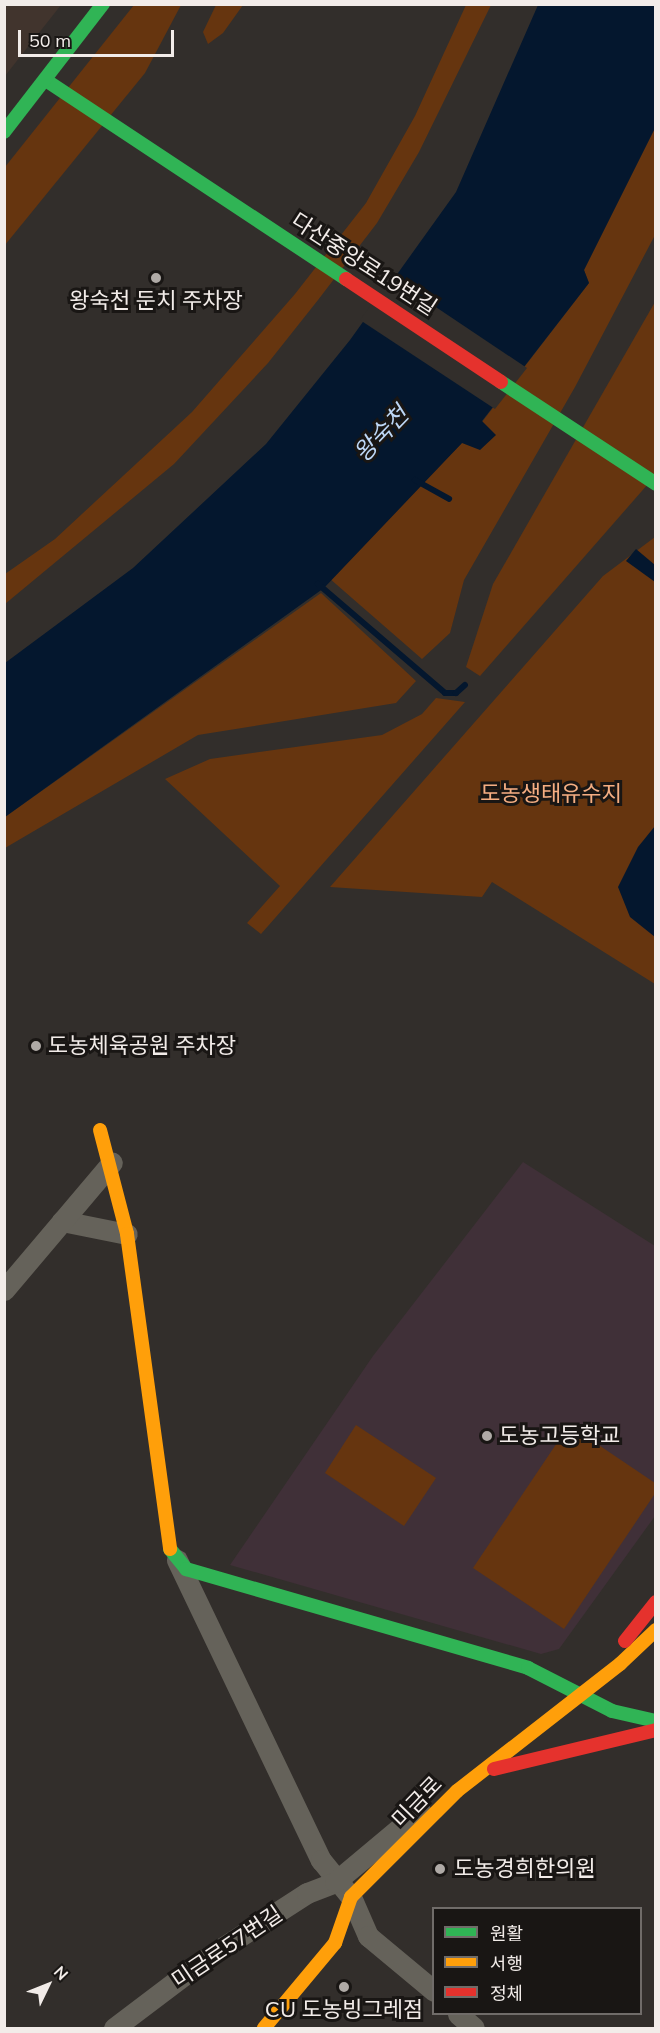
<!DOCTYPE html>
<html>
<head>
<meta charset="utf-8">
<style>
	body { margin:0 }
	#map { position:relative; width:660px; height:2033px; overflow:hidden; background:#322e2b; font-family:Mulish,"Noto Sans KR",sans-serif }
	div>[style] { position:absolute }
	.built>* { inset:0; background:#41342d }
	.education>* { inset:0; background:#403038 }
	.green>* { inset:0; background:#66350f }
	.water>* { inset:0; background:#04172e }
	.pier>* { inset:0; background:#322e2b }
	.stream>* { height:6px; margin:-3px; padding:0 3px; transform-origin:3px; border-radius:3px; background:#04172e }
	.street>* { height:21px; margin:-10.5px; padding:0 10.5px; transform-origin:10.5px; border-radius:10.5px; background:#65625a }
	.fast>* { height:14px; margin:-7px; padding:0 7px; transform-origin:7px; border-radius:7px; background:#30b455 }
	.slow>* { height:14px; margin:-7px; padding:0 7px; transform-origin:7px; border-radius:7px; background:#ff9f0a }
	.jam>* { height:14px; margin:-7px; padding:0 7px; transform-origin:7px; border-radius:7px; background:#e5322d }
	.dots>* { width:16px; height:16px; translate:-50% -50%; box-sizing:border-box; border:3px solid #191614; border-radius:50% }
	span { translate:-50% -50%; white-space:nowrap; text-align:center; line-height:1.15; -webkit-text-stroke:6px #191614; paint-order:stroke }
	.street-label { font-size:22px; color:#f2ece9 }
	.poi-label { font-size:22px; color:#f2ece9 }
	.left { translate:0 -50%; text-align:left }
	.park-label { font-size:22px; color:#f5ae82 }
	.water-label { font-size:24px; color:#bdd7f6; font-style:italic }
	.frame { position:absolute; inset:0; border:6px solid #f2ece9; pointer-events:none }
	.legend { position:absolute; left:432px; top:1907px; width:210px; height:108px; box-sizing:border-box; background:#191614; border:2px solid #706c69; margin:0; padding:8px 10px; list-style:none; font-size:18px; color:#f2ece9 }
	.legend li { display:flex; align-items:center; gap:12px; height:30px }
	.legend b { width:30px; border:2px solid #706c69 }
	.north { position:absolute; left:18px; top:1955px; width:60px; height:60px; -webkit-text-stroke:4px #191614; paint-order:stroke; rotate:47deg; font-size:16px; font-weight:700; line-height:24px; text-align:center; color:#f2ece9 }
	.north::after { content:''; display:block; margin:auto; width:21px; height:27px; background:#f2ece9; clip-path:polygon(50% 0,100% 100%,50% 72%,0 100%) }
	.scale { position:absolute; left:18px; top:30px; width:156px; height:27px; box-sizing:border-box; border:3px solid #f2ece9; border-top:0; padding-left:8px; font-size:18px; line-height:21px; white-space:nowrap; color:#f2ece9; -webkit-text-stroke:4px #191614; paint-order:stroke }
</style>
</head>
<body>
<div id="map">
	<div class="built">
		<div style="clip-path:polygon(5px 4px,61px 5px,5px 76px,4px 5px)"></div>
	</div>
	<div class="education">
		<div style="clip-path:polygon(523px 1162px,655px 1246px,655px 1516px,559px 1649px,541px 1654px,230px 1565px,373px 1356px)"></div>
	</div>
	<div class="green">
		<div style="clip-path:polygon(134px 5px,181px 5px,145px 73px,5px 245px,5px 167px)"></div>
		<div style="clip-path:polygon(216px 5px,243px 5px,223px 33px,208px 44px,203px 32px)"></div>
		<div style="clip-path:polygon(466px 5px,491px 5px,419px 152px,377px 223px,318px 300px,268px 363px,174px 464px,5px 604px,5px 574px,55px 539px,192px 412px,295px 294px,366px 203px,415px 116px)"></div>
		<div style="clip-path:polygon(655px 128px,655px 235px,575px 387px,464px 580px,450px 633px,422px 659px,329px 578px,462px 443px,495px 435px,482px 422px,589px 283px,584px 270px)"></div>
		<div style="clip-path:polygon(655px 302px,655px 476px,480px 676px,466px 667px,493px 584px)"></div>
		<div style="clip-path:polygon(655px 537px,655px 984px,492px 882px,482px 897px,330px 887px,603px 576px)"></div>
		<div style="clip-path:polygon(321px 593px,416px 681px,396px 703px,198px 735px,5px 848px,5px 817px)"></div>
		<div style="clip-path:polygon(436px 698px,465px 702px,261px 934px,247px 923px,280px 886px,165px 779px,210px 759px,382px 735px,422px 714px)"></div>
		<div style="clip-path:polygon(356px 1425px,436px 1478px,404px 1526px,325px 1473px)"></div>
		<div style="clip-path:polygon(569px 1425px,655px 1483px,656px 1492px,564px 1629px,473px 1568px)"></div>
	</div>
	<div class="water">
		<div style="clip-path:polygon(538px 5px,655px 5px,655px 128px,584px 270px,589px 283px,482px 421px,496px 435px,480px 450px,462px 443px,324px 588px,5px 817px,5px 663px,133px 568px,266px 444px,350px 340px,456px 192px)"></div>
		<div style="clip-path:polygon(636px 549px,655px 565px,655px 582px,626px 561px)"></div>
		<div style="clip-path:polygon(655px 826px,655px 937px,630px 917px,618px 887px,638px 847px)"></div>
	</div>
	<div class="pier">
		<div style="clip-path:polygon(391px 277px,527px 368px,495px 409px,360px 320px)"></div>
	</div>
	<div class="stream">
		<div style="left:415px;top:480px;width:39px;rotate:29deg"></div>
		<div style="left:318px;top:584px;width:167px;rotate:40.6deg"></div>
		<div style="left:445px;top:693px;width:11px"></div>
		<div style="left:456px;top:693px;width:12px;rotate:-42deg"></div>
	</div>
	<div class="street">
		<div style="left:62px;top:1221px;width:66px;rotate:11.3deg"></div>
		<div style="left:4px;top:1290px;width:167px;rotate:-49.8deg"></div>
		<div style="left:177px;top:1560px;width:333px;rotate:64.4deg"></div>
		<div style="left:321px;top:1860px;width:48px;rotate:51deg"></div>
		<div style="left:351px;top:1897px;width:43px;rotate:66.4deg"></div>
		<div style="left:368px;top:1936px;width:86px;rotate:39.8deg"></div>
		<div style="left:458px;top:2014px;width:21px;rotate:41deg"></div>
		<div style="left:114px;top:2028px;width:118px;rotate:-37.1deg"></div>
		<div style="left:208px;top:1957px;width:118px;rotate:-32.9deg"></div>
		<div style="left:307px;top:1893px;width:30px;rotate:-21deg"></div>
		<div style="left:335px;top:1882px;width:111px;rotate:-39.9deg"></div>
	</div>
	<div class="fast">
		<div style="left:47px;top:81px;width:359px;rotate:33.5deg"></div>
		<div style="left:4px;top:132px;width:162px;rotate:-52.3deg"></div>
		<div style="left:501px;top:382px;width:186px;rotate:33.3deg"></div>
		<div style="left:170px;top:1549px;width:26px;rotate:51deg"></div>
		<div style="left:186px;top:1569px;width:356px;rotate:16.1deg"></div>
		<div style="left:528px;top:1668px;width:94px;rotate:27.1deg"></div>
		<div style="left:612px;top:1711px;width:45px;rotate:12.8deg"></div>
	</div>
	<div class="slow">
		<div style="left:100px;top:1130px;width:107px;rotate:75.4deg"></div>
		<div style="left:127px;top:1234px;width:318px;rotate:82.2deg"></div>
		<div style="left:264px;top:2028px;width:111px;rotate:-50.1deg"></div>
		<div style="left:335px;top:1943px;width:49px;rotate:-70.8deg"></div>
		<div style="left:351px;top:1897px;width:150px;rotate:-45deg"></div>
		<div style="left:457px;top:1791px;width:207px;rotate:-37.9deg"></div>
		<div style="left:620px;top:1664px;width:50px;rotate:-43.4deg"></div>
	</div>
	<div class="jam">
		<div style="left:346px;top:279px;width:186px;rotate:33.6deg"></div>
		<div style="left:625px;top:1641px;width:50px;rotate:-51.5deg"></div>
		<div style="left:494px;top:1769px;width:167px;rotate:-13.5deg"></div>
	</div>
	<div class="dots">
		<div style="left:156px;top:278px;background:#afaaa6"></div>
		<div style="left:36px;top:1046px;background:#afaaa6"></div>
		<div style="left:487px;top:1436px;background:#afaaa6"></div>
		<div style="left:440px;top:1869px;background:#afaaa6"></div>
		<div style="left:344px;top:1987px;background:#afaaa6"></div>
	</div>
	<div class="street-label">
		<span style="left:364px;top:264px;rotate:33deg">다산중앙로19번길</span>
		<span style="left:417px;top:1802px;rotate:-46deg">미금로</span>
		<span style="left:227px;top:1947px;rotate:-34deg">미금로57번길</span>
	</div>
	<div class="poi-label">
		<span style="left:156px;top:301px">왕숙천 둔치 주차장</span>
		<span class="left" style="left:48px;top:1046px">도농체육공원 주차장</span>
		<span class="left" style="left:499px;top:1436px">도농고등학교</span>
		<span class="left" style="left:454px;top:1869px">도농경희한의원</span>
		<span style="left:344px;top:2010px">CU 도농빙그레점</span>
	</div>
	<div class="park-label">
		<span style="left:551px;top:794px">도농생태유수지</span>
	</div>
	<div class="water-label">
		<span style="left:381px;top:434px;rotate:-46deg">왕숙천</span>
	</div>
	<div class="frame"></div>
	<ul class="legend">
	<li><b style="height:8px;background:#30b455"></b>원활</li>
	<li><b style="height:8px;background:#ff9f0a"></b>서행</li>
	<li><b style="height:8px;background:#e5322d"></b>정체</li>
	</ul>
	<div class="north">N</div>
	<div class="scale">50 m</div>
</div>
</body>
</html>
